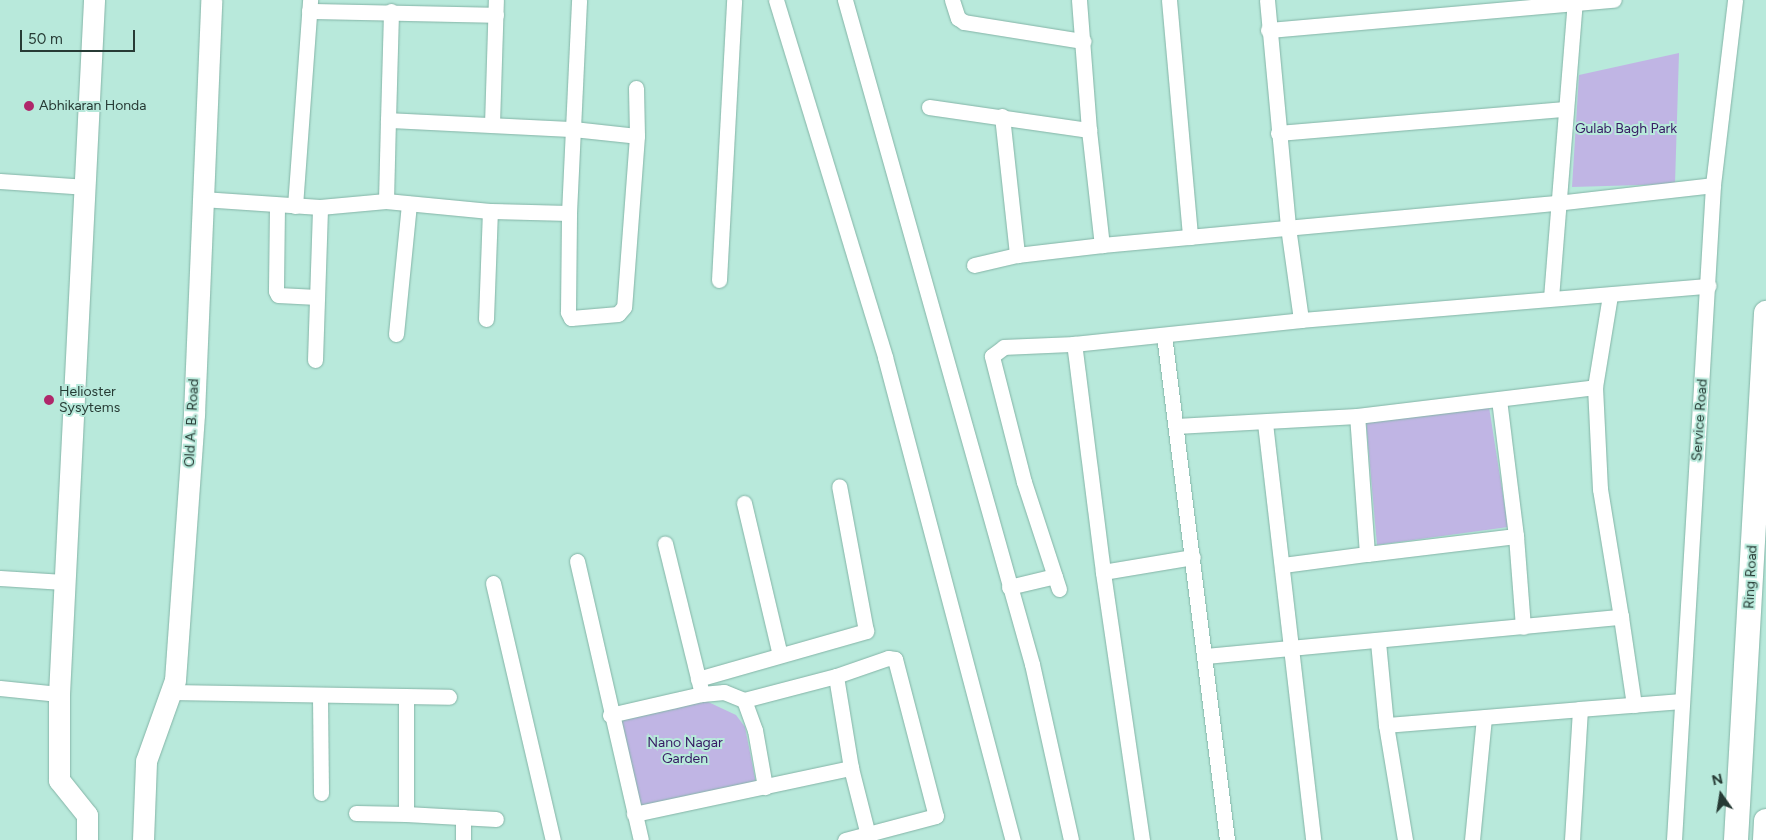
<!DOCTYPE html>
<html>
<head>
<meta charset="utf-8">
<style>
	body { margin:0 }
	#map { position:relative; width:1766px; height:840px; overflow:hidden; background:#b8e9db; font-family:Figtree,sans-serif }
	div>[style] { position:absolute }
	.green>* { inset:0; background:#c0b5e4 }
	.roads { filter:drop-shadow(0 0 1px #84b4a7) drop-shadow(0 0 1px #84b4a7) }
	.street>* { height:15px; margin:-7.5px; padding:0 7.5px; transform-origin:7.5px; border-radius:7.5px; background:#fff }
	.secondary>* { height:21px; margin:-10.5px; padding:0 10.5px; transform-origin:10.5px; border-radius:10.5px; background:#fff }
	.primary>* { height:24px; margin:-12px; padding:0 12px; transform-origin:12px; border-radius:12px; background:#fff }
	.dots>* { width:14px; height:14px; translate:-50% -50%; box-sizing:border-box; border:2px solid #b8e9db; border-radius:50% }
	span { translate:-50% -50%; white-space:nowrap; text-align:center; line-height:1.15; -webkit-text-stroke:4px #b8e9db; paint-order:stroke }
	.poi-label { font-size:14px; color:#273b35 }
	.left { translate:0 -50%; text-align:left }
	.park-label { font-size:14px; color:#361b63 }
	.street-label { font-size:14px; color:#273b35 }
	.north { position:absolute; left:1696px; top:770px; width:50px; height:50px; -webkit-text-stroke:4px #b8e9db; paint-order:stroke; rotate:347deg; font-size:14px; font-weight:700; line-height:20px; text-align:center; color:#273b35 }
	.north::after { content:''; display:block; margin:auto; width:18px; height:22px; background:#273b35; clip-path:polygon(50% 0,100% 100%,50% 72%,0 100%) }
	.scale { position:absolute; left:20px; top:30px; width:115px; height:22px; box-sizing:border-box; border:2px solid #273b35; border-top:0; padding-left:6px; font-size:15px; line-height:18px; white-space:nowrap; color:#273b35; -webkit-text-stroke:4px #b8e9db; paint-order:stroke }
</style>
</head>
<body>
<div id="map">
	<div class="green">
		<div style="clip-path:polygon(1679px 53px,1675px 184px,1572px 187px,1579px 75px)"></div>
		<div style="clip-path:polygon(1489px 407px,1508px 527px,1377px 545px,1366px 421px)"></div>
		<div style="clip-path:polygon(706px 701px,736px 715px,745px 727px,756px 783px,637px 809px,616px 722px)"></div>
	</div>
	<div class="roads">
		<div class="street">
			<div style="left:776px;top:0;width:373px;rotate:73deg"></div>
			<div style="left:885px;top:357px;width:500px;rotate:75.2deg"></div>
			<div style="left:845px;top:0;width:690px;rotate:74.27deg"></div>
			<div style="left:1032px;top:664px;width:180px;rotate:77.5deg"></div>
			<div style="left:952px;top:0;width:19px;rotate:72deg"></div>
			<div style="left:958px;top:18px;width:7px;rotate:34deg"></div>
			<div style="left:964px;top:22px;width:121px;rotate:9.1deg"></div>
			<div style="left:1079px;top:0;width:130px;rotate:85.6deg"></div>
			<div style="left:1089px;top:130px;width:116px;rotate:83.6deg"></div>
			<div style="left:1169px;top:0;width:238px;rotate:84.9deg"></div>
			<div style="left:1267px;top:0;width:228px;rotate:84.7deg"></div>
			<div style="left:1288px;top:227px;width:94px;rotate:82deg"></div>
			<div style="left:309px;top:11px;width:187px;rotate:1.2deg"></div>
			<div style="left:1268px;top:30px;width:347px;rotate:-5deg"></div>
			<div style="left:636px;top:88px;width:48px;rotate:88.8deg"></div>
			<div style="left:637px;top:136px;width:171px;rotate:94.3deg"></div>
			<div style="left:624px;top:307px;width:9px;rotate:131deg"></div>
			<div style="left:618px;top:314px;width:47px;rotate:175.1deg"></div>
			<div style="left:571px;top:318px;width:7px;rotate:-117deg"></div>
			<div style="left:568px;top:312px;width:99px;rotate:-89.4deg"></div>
			<div style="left:569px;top:213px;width:84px;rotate:-87.3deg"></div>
			<div style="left:573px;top:129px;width:64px;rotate:6.2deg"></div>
			<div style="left:929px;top:107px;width:162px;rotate:8.2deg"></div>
			<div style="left:1002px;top:116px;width:140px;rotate:83.8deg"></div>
			<div style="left:388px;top:120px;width:109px;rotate:-88.4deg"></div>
			<div style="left:492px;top:124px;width:124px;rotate:-88.2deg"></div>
			<div style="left:1278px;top:133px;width:288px;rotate:-4.8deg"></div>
			<div style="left:0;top:181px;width:87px;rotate:3.9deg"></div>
			<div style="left:202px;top:199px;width:118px;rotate:3.9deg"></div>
			<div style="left:320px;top:207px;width:66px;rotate:-5.2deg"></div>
			<div style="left:386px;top:201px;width:104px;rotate:5.5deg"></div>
			<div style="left:490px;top:211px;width:79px;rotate:1.5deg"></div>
			<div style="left:386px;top:201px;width:81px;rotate:-88.6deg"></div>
			<div style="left:388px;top:120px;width:185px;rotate:2.8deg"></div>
			<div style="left:573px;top:129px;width:129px;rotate:-87.3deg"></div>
			<div style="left:277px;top:206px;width:85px;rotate:90.7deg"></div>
			<div style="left:276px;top:291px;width:4px;rotate:63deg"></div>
			<div style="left:278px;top:295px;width:39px;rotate:3deg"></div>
			<div style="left:295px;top:206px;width:207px;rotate:-85.8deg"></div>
			<div style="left:974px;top:265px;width:44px;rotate:-13.1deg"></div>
			<div style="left:1017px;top:255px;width:86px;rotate:-6.7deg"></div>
			<div style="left:1102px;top:245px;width:456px;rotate:-5.3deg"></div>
			<div style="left:1556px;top:203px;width:158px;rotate:-6.5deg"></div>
			<div style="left:719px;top:280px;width:280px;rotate:-86.9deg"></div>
			<div style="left:1551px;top:298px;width:299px;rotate:-85.4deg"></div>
			<div style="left:486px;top:319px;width:108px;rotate:-87.9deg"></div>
			<div style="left:396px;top:334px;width:131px;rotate:-84.3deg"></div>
			<div style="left:1164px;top:335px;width:509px;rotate:82.89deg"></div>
			<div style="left:315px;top:360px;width:153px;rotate:-88.1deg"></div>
			<div style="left:1595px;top:387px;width:93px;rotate:-80.7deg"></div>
			<div style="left:1265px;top:423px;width:420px;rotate:83.4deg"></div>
			<div style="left:1176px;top:426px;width:181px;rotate:-3.2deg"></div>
			<div style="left:1357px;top:416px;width:240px;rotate:-6.9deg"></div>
			<div style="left:1595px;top:387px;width:102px;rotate:87.2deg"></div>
			<div style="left:1600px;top:489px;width:130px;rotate:80.7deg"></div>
			<div style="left:744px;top:503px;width:156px;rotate:76.7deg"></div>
			<div style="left:1516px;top:536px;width:91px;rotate:85.6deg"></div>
			<div style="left:1367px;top:554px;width:150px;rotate:-6.9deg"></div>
			<div style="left:1516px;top:536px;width:137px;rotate:-97.1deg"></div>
			<div style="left:577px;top:561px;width:286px;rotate:77.1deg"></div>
			<div style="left:1283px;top:565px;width:85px;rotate:-7.5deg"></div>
			<div style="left:1367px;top:554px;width:138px;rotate:-94.1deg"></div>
			<div style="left:1103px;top:572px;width:91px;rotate:-9.5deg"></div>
			<div style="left:0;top:578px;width:64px;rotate:3.6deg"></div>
			<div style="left:493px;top:583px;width:264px;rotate:76.9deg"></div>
			<div style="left:1009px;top:587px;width:47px;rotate:-13.4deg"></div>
			<div style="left:1059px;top:589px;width:113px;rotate:-108.1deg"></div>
			<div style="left:1024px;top:482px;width:130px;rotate:-104.3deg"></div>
			<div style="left:992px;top:356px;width:15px;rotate:-37deg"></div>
			<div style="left:1004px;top:347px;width:70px;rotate:-2.5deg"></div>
			<div style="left:1378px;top:642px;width:83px;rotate:84.5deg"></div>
			<div style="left:1386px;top:725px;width:195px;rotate:-4.7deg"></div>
			<div style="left:1205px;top:656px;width:418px;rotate:-5.4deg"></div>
			<div style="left:1621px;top:617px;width:89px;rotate:81.6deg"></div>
			<div style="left:836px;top:676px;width:55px;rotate:-19.1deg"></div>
			<div style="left:888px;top:658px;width:7px;rotate:8deg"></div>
			<div style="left:895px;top:659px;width:162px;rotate:75.4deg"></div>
			<div style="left:936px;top:816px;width:94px;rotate:165.2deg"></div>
			<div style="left:698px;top:679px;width:175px;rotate:-15.9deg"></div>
			<div style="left:866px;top:631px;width:147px;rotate:-100.5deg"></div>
			<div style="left:0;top:688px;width:59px;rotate:5.8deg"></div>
			<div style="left:171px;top:692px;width:278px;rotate:1deg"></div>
			<div style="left:702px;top:694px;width:22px;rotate:-5deg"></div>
			<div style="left:724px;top:692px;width:22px;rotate:22deg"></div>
			<div style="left:744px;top:700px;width:32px;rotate:70deg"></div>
			<div style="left:755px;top:730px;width:58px;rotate:80deg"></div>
			<div style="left:320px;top:697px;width:96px;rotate:89.4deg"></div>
			<div style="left:610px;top:715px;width:94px;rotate:-12.9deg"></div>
			<div style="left:702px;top:694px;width:155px;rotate:-103.8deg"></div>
			<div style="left:1386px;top:725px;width:117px;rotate:80.6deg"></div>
			<div style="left:851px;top:768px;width:69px;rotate:75.8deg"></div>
			<div style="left:356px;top:813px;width:50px;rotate:1.1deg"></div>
			<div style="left:406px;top:814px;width:117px;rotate:-90deg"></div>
			<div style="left:406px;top:814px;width:90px;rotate:3.2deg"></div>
			<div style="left:634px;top:814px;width:222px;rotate:-12deg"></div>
			<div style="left:851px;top:768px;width:93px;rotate:-99.3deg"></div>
			<div style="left:836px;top:676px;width:95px;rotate:165.4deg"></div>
			<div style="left:463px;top:840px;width:23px;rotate:-90deg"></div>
			<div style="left:1142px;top:840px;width:271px;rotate:-98.3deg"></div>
			<div style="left:1103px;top:572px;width:230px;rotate:-97.2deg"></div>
			<div style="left:1074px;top:344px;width:228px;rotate:-6deg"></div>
			<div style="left:1301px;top:320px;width:409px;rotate:-4.8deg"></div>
			<div style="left:1472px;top:840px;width:123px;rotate:-84.4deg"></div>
			<div style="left:1572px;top:840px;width:131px;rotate:-86.5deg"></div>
			<div style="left:1580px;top:709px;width:101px;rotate:-4.5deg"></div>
			<div style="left:1674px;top:840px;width:656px;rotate:-86.59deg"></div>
			<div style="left:1713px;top:185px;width:186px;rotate:-83.2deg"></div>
		</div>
		<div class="secondary">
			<div style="left:87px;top:840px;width:25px;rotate:-90deg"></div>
			<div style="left:87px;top:815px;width:45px;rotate:-128.7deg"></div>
			<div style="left:59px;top:780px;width:86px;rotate:-90deg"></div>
			<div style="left:59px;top:694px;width:695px;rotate:-87.11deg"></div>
			<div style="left:143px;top:840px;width:79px;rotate:-87.8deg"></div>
			<div style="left:146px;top:761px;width:86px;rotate:-70.3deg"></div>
			<div style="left:175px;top:680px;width:267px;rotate:-85.9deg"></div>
			<div style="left:194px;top:414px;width:414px;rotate:-87.6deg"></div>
		</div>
		<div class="primary">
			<div style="left:1736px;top:840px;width:528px;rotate:-86.74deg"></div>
			<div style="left:1765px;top:840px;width:19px;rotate:-87deg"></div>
		</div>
	</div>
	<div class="dots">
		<div style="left:29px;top:106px;background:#af276a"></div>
		<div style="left:49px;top:400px;background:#af276a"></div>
	</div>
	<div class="poi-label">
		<span class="left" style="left:39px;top:106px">Abhikaran Honda</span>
		<span class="left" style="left:59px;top:400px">Helioster<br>Sysytems</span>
	</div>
	<div class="park-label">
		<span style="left:1626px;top:129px">Gulab Bagh Park</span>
		<span style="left:685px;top:751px">Nano Nagar<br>Garden</span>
	</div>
	<div class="street-label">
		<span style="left:1700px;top:420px;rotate:-86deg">Service Road</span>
		<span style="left:192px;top:423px;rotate:-87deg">Old A. B. Road</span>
		<span style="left:1751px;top:577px;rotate:-87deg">Ring Road</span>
	</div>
	<div class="north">N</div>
	<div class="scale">50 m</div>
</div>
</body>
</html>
